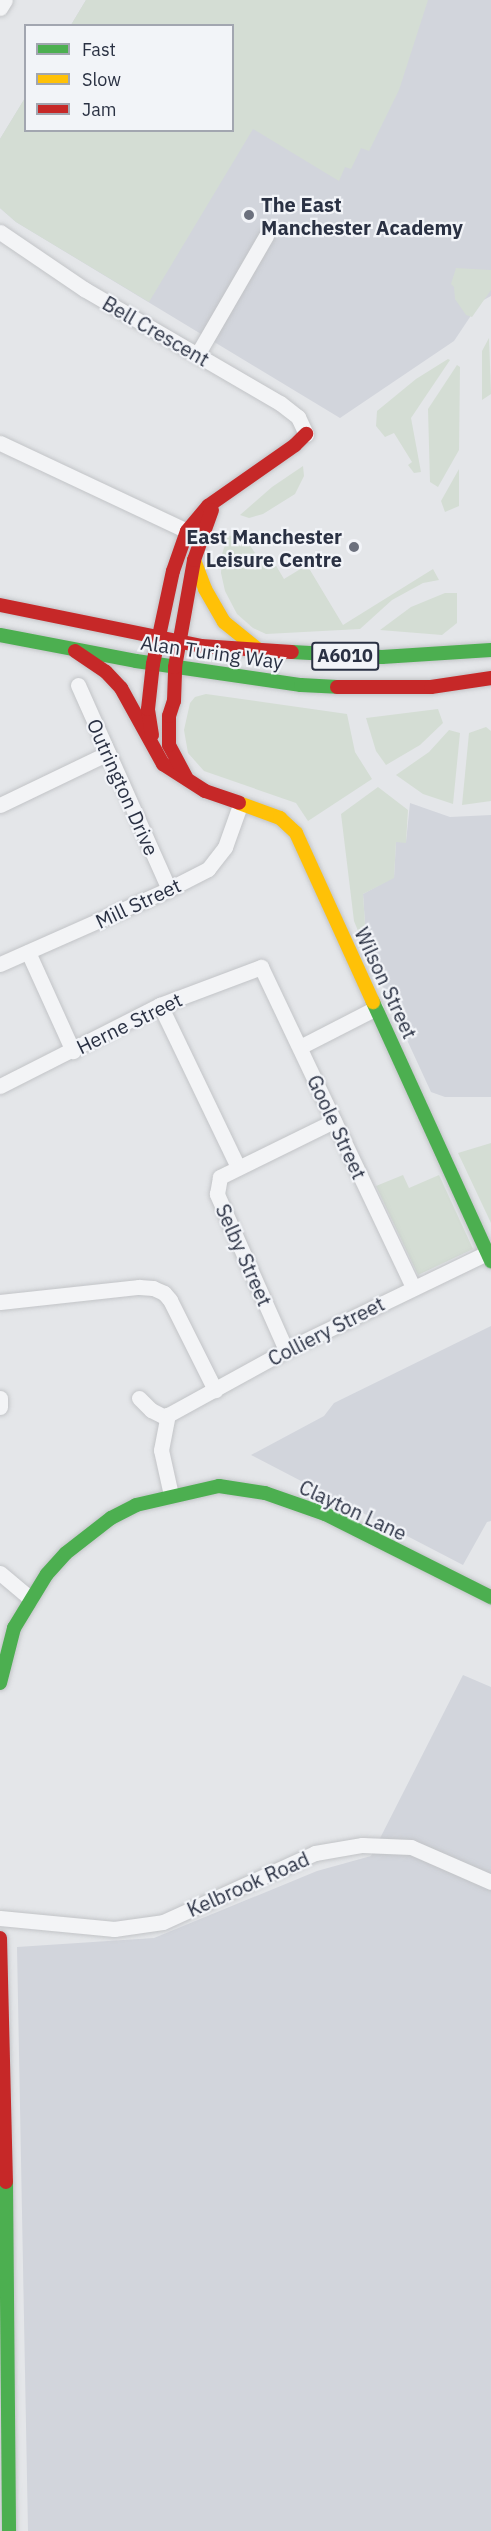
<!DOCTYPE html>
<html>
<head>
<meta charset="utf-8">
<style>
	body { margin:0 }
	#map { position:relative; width:491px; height:2531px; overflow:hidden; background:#e4e6e9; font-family:"IBM Plex Sans",sans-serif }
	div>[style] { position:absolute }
	.built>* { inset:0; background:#d2d5dc }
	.green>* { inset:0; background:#d4ddd4 }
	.roads { filter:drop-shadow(0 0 2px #c2c4c7) drop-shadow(0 0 2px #c2c4c7) }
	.street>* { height:15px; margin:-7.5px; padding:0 7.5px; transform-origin:7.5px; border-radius:7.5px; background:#f3f4f6 }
	.fast>* { height:14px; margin:-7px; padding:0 7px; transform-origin:7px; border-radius:7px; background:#4caf50 }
	.slow>* { height:14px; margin:-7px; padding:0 7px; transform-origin:7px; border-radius:7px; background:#ffc107 }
	.jam>* { height:14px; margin:-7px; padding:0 7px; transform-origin:7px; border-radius:7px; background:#c62828 }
	.dots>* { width:16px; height:16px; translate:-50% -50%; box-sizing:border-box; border:3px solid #f2f4f8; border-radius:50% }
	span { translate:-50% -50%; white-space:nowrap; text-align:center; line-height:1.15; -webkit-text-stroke:4.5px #f2f4f8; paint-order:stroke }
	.shield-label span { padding:2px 4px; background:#f2f4f8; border:2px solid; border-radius:4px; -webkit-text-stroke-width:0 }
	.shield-label { font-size:18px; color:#2a3143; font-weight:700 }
	.poi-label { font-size:20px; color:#2a3143; font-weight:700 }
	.left { translate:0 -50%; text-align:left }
	.right { translate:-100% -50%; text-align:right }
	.street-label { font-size:20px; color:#2a3143 }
	.legend { position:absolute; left:24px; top:24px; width:210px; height:108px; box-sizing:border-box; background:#f2f4f8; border:2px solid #a2a6b0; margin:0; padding:8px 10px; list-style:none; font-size:18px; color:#2a3143 }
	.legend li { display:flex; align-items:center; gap:12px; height:30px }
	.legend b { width:30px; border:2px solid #a2a6b0 }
</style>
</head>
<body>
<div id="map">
	<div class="built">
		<div style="clip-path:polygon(86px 0,491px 0,491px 296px,480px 302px,454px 341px,340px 418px,16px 222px,0 208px,0 139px,25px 98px,26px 130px,232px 130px,232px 26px,71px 25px)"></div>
		<div style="clip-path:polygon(410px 803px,450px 817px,491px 815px,491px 1097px,445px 1097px,431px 1092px,367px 953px,363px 894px,394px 877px,396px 842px,406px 842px)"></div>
		<div style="clip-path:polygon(491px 1326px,491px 1521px,487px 1522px,463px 1565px,251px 1455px,324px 1416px,334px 1403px)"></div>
		<div style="clip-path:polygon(463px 1675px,491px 1687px,491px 2531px,28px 2531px,17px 1947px,154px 1938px,317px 1871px,371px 1856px)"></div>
	</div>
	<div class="green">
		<div style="clip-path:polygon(86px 0,428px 0,399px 90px,369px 151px,361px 148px,351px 169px,345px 167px,339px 181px,253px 129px,149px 302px,16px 222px,0 208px,0 139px,25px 98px,26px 130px,232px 130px,232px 26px,71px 25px)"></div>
		<div style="clip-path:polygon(456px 268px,491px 270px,491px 290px,472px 317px,466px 315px,455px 299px,454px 287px,451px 284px)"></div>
		<div style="clip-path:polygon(489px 338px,491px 394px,482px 400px,482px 351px)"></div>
		<div style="clip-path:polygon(448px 359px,450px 360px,411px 418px,421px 472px,414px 473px,408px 465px,412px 462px,394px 433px,385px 437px,376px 426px,377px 411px,416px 379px)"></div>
		<div style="clip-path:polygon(457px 365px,460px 367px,459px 450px,438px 487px,430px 482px,428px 409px)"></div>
		<div style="clip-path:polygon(303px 466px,304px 476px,295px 494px,263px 514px,249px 518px,240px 515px,272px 487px)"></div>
		<div style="clip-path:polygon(459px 469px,459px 506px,445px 512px,441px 501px)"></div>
		<div style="clip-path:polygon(260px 532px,247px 541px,259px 559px,269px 554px,284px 579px,307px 565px,343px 625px,433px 569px,439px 580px,423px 583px,392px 600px,360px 629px,266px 634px,253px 628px,237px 614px,225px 591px,221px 573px,222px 554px,228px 536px)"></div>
		<div style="clip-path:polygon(445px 593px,457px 593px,457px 623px,442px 635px,380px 630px,411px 607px)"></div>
		<div style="clip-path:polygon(206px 694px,347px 714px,355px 752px,372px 779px,308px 821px,296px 803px,204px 771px,188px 753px,184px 730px,190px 703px,195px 697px)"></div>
		<div style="clip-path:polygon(438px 709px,443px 723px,420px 745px,386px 765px,376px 751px,366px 718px)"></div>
		<div style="clip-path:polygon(486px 727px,491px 731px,491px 801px,462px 805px,469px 733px)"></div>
		<div style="clip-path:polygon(449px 730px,460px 733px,453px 804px,423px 794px,396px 775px,429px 752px)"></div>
		<div style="clip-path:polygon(378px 787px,408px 810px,406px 843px,396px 842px,394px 878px,363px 894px,367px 953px,354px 921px,341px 814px)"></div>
		<div style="clip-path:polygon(491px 1143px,491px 1223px,458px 1153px)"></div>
		<div style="clip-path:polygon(403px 1175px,409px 1188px,439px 1175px,473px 1249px,418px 1275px,376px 1186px)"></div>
	</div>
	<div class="roads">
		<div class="street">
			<div style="left:0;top:8px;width:9px;rotate:-58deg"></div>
			<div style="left:0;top:232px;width:102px;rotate:34.2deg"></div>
			<div style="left:84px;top:289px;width:227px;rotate:30.2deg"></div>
			<div style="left:280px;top:403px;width:23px;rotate:38deg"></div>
			<div style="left:298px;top:417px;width:19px;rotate:65deg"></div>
			<div style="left:197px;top:355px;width:138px;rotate:-59.9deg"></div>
			<div style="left:0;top:443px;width:207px;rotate:25.2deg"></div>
			<div style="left:78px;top:685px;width:223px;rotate:66deg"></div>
			<div style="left:0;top:805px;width:120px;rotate:-25.7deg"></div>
			<div style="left:28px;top:952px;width:109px;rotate:65.6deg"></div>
			<div style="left:0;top:964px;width:185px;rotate:-23.9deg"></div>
			<div style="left:169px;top:889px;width:44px;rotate:-27.1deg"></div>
			<div style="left:208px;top:869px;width:28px;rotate:-52deg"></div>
			<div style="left:225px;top:847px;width:45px;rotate:-70.3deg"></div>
			<div style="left:160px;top:1005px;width:180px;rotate:64.3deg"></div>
			<div style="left:300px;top:1047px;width:85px;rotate:-27.2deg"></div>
			<div style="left:0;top:1086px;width:179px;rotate:-26.9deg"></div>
			<div style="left:160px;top:1005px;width:108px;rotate:-20.6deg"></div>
			<div style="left:261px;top:967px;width:354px;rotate:64.6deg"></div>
			<div style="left:0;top:1302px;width:140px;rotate:-6.2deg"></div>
			<div style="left:139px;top:1287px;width:14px;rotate:4deg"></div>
			<div style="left:153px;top:1288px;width:12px;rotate:24deg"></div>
			<div style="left:164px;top:1293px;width:9px;rotate:49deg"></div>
			<div style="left:170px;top:1300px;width:101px;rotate:63.4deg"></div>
			<div style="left:286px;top:1350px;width:171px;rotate:-113.9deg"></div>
			<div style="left:217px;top:1194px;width:17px;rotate:-80deg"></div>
			<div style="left:220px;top:1177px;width:127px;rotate:-26.2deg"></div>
			<div style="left:139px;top:1398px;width:17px;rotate:45deg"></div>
			<div style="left:151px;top:1410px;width:13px;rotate:27deg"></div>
			<div style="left:163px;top:1416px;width:5px;rotate:-11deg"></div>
			<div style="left:0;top:1407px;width:9px;rotate:-90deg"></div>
			<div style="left:171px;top:1495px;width:46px;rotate:-102.5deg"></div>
			<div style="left:161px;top:1450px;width:36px;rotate:-79deg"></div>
			<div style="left:168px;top:1415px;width:135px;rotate:-28.8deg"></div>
			<div style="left:286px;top:1350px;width:223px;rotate:-25.8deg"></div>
			<div style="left:0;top:1573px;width:40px;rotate:40deg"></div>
			<div style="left:0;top:1918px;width:115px;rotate:5.5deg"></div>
			<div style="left:114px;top:1929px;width:49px;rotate:-8.1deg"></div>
			<div style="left:163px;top:1922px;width:167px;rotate:-24.4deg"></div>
			<div style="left:315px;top:1853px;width:48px;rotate:-9.7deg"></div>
			<div style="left:362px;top:1845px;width:49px;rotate:2.3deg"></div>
			<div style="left:411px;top:1847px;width:87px;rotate:23.6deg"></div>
		</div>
		<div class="fast">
			<div style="left:0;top:635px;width:138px;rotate:10.8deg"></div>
			<div style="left:136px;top:661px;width:167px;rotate:8.3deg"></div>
			<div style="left:301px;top:685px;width:36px;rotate:3deg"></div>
			<div style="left:292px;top:652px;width:90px;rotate:3.2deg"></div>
			<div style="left:382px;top:657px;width:109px;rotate:-3.7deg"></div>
			<div style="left:373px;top:1002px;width:285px;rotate:65.5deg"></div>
			<div style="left:0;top:1683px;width:57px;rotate:-75.7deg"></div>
			<div style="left:14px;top:1628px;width:63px;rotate:-58.6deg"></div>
			<div style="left:47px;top:1574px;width:28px;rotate:-48deg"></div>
			<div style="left:66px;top:1553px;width:57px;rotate:-37.9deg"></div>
			<div style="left:111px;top:1518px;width:28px;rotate:-27deg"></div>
			<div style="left:136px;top:1505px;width:85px;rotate:-12.9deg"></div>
			<div style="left:219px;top:1486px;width:47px;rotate:8.7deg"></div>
			<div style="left:265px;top:1493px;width:64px;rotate:19.3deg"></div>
			<div style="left:325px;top:1514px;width:186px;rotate:26.6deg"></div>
			<div style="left:6px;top:2182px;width:349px;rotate:89.5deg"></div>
		</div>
		<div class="slow">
			<div style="left:194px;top:560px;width:31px;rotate:69deg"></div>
			<div style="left:205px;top:589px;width:38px;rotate:60deg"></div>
			<div style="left:224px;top:622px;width:46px;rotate:38.9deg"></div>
			<div style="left:239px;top:803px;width:44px;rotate:20.1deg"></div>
			<div style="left:280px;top:818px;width:22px;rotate:43deg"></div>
			<div style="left:296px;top:833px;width:186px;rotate:65.5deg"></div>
		</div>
		<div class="jam">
			<div style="left:0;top:605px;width:205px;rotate:11.5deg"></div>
			<div style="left:201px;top:646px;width:91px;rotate:3.8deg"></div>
			<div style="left:75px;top:651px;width:37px;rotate:34deg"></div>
			<div style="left:106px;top:672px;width:22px;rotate:47deg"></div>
			<div style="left:121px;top:688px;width:87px;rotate:61.1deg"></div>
			<div style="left:163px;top:764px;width:50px;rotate:32.7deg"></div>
			<div style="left:205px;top:791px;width:36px;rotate:19deg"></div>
			<div style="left:337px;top:687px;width:94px"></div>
			<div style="left:431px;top:687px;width:61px;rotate:-8.5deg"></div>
			<div style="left:152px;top:735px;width:26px;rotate:-99deg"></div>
			<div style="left:148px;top:709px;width:45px;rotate:-83.7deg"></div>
			<div style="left:153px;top:664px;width:95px;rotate:-77.9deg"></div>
			<div style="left:173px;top:571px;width:42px;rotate:-70.7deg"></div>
			<div style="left:187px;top:531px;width:33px;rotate:-50deg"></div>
			<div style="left:208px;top:506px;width:106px;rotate:-35deg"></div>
			<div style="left:295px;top:445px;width:16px;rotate:-45deg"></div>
			<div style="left:186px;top:777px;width:36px;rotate:-118deg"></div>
			<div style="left:169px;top:745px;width:29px;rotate:-90deg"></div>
			<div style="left:169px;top:716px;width:16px;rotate:-72deg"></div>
			<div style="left:174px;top:701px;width:34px;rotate:-88deg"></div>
			<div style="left:175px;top:667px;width:109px;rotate:-79.9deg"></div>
			<div style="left:194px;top:560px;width:53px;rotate:-70.2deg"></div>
			<div style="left:0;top:1938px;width:244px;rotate:88.6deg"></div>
		</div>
	</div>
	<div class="dots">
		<div style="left:249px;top:215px;background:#6b707d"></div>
		<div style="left:354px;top:547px;background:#6b707d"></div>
	</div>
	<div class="shield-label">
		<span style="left:345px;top:656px">A6010</span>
	</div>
	<div class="poi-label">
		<span class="left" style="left:261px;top:216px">The East<br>Manchester Academy</span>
		<span class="right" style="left:342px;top:548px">East Manchester<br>Leisure Centre</span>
	</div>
	<div class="street-label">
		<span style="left:156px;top:331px;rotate:30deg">Bell Crescent</span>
		<span style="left:212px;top:652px;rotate:8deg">Alan Turing Way</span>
		<span style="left:123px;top:787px;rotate:66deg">Outrington Drive</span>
		<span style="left:138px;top:903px;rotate:-25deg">Mill Street</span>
		<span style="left:386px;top:983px;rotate:65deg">Wilson Street</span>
		<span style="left:129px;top:1023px;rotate:-26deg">Herne Street</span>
		<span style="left:337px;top:1127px;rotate:65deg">Goole Street</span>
		<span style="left:244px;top:1255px;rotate:66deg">Selby Street</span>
		<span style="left:326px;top:1331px;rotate:-27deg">Colliery Street</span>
		<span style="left:353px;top:1510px;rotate:25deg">Clayton Lane</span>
		<span style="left:248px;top:1884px;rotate:-24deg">Kelbrook Road</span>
	</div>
	<ul class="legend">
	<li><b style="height:8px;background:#4caf50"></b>Fast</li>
	<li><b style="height:8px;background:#ffc107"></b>Slow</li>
	<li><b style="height:8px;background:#c62828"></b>Jam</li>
	</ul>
</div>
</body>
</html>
